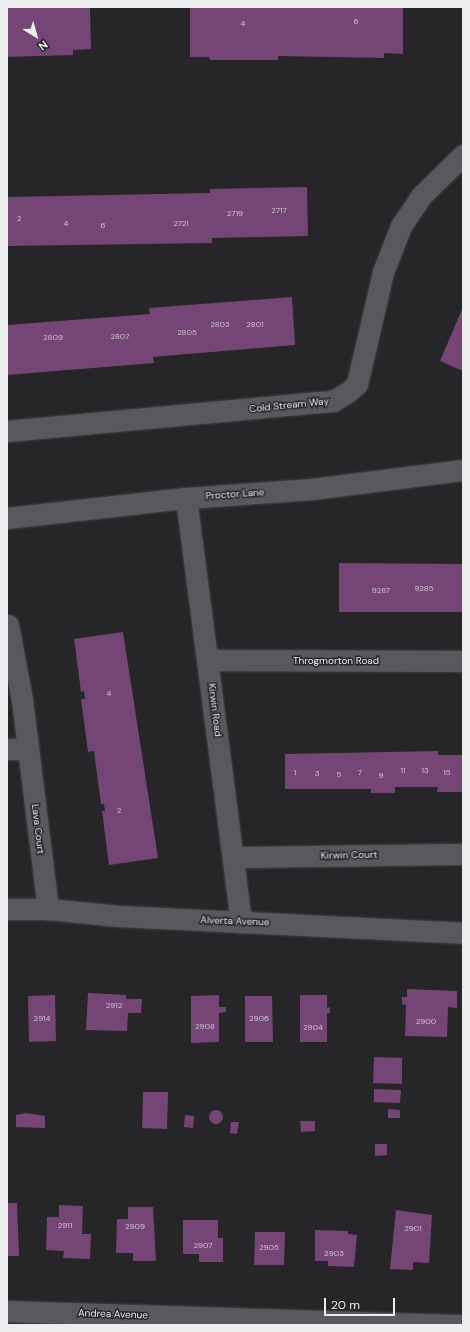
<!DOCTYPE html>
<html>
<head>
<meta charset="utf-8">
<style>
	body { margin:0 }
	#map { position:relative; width:470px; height:1332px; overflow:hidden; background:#262629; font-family:"DM Sans",sans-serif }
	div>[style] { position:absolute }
	.building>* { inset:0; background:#754576 }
	.round { border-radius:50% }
	.roads { filter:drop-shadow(0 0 1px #444447) drop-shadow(0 0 1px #444447) }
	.street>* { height:21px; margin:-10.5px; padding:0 10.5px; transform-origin:10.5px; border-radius:10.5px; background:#59595d }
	span { translate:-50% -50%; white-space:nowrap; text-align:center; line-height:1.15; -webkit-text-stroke:3px #262629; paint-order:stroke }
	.number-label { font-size:8px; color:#cec3d1 }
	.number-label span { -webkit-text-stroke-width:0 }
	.street-label { font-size:10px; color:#ecedef }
	.frame { position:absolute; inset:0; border:8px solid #ecedef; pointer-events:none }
	.north { position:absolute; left:16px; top:16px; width:40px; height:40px; -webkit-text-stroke:3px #262629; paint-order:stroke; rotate:143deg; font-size:11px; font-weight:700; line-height:16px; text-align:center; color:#ecedef }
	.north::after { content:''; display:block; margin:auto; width:14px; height:18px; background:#ecedef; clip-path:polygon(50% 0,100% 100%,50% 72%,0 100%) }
	.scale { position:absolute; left:324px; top:1298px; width:71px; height:18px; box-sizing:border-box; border:2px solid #ecedef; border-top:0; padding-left:5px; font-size:12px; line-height:14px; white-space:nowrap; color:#ecedef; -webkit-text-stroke:3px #262629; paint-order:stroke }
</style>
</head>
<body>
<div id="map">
	<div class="building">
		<div style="clip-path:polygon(7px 7px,90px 7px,91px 49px,73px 50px,73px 55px,7px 57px)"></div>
		<div style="clip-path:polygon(190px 7px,403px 7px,403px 54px,384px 53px,384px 58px,278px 56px,278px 60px,210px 60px,209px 57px,190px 57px)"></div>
		<div style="clip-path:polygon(307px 187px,308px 236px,212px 238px,212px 243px,7px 246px,7px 197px,210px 193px,210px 189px)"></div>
		<div style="clip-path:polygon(292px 297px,295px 345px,153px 357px,154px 363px,7px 375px,7px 325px,150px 314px,149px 308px)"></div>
		<div style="clip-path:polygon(463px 307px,463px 371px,440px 361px)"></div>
		<div style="clip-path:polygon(339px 563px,463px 564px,463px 612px,339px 612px)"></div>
		<div style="clip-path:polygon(123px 632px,158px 858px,109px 865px,102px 811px,105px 811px,104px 804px,101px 804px,94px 751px,88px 752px,81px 699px,85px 699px,84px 691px,81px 692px,74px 639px)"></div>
		<div style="clip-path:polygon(438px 751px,438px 755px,463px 755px,463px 792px,437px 792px,438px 787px,395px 787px,395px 793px,371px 793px,371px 789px,285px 789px,285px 754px)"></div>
		<div style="clip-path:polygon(407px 989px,457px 991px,457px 1008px,448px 1007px,447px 1037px,405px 1036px,406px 1005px,402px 1004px,402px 997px,407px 997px)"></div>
		<div style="clip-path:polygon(88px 993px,126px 995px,126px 999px,142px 999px,141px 1013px,128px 1013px,127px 1031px,86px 1030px)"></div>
		<div style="clip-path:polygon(55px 995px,56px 1041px,29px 1042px,28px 996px)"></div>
		<div style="clip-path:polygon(219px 995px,219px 1007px,226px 1007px,226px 1012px,219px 1013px,219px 1042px,191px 1043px,191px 996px)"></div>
		<div style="clip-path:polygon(300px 995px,327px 995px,327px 1008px,330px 1007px,330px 1013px,327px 1013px,327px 1042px,300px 1042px)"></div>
		<div style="clip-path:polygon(245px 996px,272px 996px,273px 1042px,245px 1042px)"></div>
		<div style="clip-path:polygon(374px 1057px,402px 1058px,402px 1084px,373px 1083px)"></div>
		<div style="clip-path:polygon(374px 1089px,401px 1090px,400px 1103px,374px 1102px)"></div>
		<div style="clip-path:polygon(143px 1092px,168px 1092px,167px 1129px,142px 1128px)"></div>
		<div style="clip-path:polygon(388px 1109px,400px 1110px,400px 1118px,388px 1118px)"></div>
		<div class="round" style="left:209px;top:1110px;width:14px;height:14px"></div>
		<div style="clip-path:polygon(26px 1113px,45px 1116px,45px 1128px,16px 1127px,16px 1115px)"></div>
		<div style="clip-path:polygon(185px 1115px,194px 1116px,193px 1128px,184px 1127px)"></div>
		<div style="clip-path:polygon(300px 1121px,315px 1121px,315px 1131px,301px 1132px)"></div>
		<div style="clip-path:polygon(231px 1122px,239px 1122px,237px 1134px,230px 1133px)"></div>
		<div style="clip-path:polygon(375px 1144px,387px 1144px,387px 1155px,375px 1156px)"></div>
		<div style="clip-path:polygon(7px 1203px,17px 1203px,19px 1256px,7px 1256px)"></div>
		<div style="clip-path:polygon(59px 1205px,83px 1206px,82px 1234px,91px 1234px,90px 1259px,63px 1258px,64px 1251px,46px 1250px,47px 1217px,59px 1217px)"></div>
		<div style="clip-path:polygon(128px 1207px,153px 1207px,156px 1261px,133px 1261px,133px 1253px,116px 1253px,117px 1219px,128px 1219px)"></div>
		<div style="clip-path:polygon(396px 1210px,432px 1215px,429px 1263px,413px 1262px,413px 1270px,390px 1269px)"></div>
		<div style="clip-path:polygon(183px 1220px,218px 1220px,218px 1238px,223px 1238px,223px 1262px,199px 1262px,199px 1254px,183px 1254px)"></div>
		<div style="clip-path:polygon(315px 1230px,348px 1231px,348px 1234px,357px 1235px,354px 1267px,328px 1266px,328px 1261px,315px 1261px)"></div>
		<div style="clip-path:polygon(255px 1232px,285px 1232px,284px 1265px,254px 1265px)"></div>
	</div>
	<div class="roads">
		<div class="street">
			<div style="left:7px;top:431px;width:316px;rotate:-5.3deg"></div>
			<div style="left:322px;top:402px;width:11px;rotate:-5deg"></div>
			<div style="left:333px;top:401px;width:17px;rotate:-31deg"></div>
			<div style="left:348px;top:392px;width:12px;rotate:-42deg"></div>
			<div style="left:357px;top:384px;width:115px;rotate:-76.9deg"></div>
			<div style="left:383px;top:272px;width:49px;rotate:-68.6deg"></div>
			<div style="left:401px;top:226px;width:36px;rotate:-56deg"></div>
			<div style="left:421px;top:196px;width:59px;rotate:-44.3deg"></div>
			<div style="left:186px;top:498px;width:428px;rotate:82.6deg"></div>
			<div style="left:7px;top:518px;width:180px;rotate:-6.4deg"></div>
			<div style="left:186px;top:498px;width:126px;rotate:-4.1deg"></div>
			<div style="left:312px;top:489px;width:152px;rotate:-7.2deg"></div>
			<div style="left:8px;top:625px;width:76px;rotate:79.4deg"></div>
			<div style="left:22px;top:700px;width:211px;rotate:82.9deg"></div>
			<div style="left:209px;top:660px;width:254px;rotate:0.2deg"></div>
			<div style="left:7px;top:749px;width:21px"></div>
			<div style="left:235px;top:857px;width:228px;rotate:-0.8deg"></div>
			<div style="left:7px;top:909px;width:41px"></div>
			<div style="left:48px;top:909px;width:71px;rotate:5.6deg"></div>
			<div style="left:119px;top:916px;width:344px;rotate:2.8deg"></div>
			<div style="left:7px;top:1311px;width:452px;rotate:1.8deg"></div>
		</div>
	</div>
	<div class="number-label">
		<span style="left:356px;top:22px">6</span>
		<span style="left:243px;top:24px">4</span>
		<span style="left:279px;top:211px">2717</span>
		<span style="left:235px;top:214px">2719</span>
		<span style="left:19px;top:219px">2</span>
		<span style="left:66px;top:224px">4</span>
		<span style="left:181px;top:224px">2721</span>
		<span style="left:103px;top:226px">6</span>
		<span style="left:220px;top:325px">2803</span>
		<span style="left:255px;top:325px">2801</span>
		<span style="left:187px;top:333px">2805</span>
		<span style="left:120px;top:337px">2807</span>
		<span style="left:53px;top:338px">2809</span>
		<span style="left:424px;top:589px">9285</span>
		<span style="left:381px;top:591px">9287</span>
		<span style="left:109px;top:694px">4</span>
		<span style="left:403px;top:771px">11</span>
		<span style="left:425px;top:771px">13</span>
		<span style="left:295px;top:773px">1</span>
		<span style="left:360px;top:773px">7</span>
		<span style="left:447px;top:773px">15</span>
		<span style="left:317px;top:774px">3</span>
		<span style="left:339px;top:775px">5</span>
		<span style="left:381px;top:776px">9</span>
		<span style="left:119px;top:811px">2</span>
		<span style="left:114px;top:1006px">2912</span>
		<span style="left:42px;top:1019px">2914</span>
		<span style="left:259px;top:1019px">2906</span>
		<span style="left:426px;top:1022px">2900</span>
		<span style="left:205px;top:1027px">2908</span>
		<span style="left:313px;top:1028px">2904</span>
		<span style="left:65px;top:1226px">2911</span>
		<span style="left:135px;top:1227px">2909</span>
		<span style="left:413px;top:1229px">2901</span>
		<span style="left:203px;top:1246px">2907</span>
		<span style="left:269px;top:1248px">2905</span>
		<span style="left:334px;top:1254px">2903</span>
	</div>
	<div class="street-label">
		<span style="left:289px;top:405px;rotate:-6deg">Cold Stream Way</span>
		<span style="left:235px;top:494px;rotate:-4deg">Proctor Lane</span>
		<span style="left:336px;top:661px">Throgmorton Road</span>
		<span style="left:215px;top:710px;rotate:83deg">Kirwin Road</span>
		<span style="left:38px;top:829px;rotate:83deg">Lava Court</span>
		<span style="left:349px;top:855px;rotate:-1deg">Kirwin Court</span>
		<span style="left:235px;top:921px;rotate:2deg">Alverta Avenue</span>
		<span style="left:113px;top:1314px;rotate:2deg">Andrea Avenue</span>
	</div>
	<div class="frame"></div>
	<div class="north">N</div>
	<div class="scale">20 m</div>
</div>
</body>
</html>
